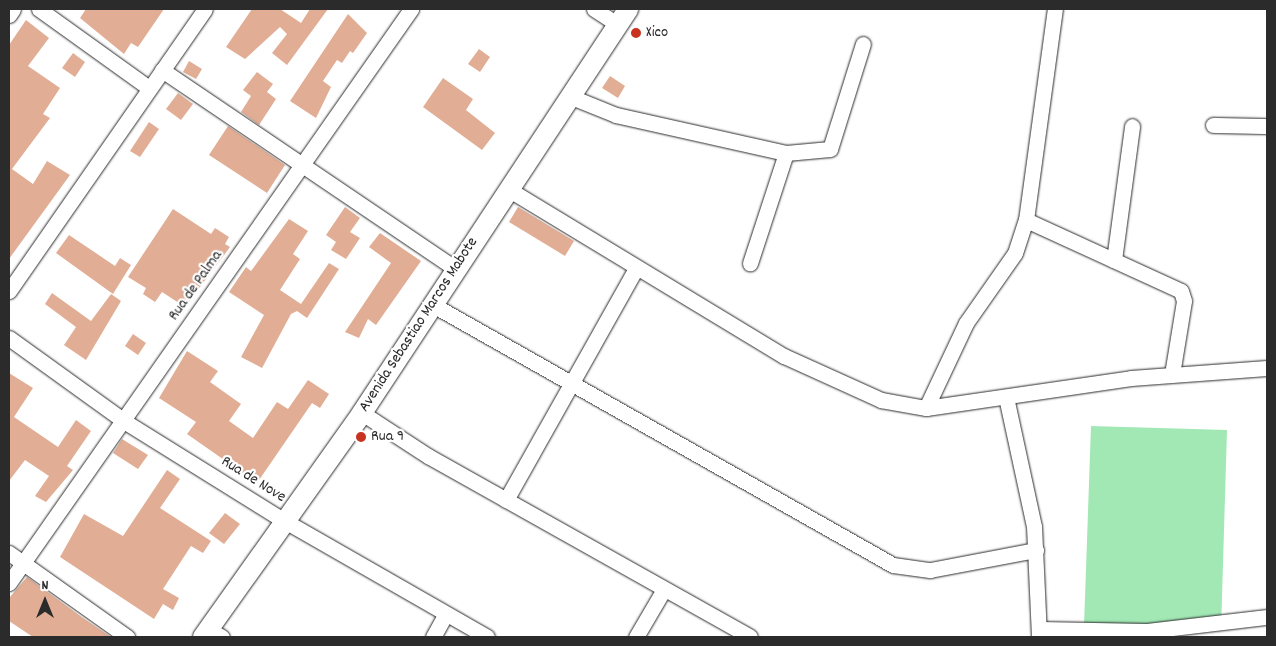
<!DOCTYPE html>
<html>
<head>
<meta charset="utf-8">
<style>
	body { margin:0 }
	#map { position:relative; width:1276px; height:646px; overflow:hidden; background:#fff; font-family:Dekko,sans-serif }
	div>[style] { position:absolute }
	.green>* { inset:0; background:#a2e8b5 }
	.building>* { inset:0; background:#e1ae95 }
	.roads { filter:drop-shadow(0 0 1px #2b2b2b) drop-shadow(0 0 1px #2b2b2b) }
	.minor>* { height:15px; margin:-7.5px; padding:0 7.5px; transform-origin:7.5px; border-radius:7.5px; background:#fff }
	.major>* { height:20px; margin:-10px; padding:0 10px; transform-origin:10px; border-radius:10px; background:#fff }
	.dots>* { width:14px; height:14px; translate:-50% -50%; box-sizing:border-box; border:2px solid #fff; border-radius:50% }
	span { translate:-50% -50%; white-space:nowrap; text-align:center; line-height:1.15; -webkit-text-stroke:4.5px #fff; paint-order:stroke }
	.poi-label { font-size:16px; color:#2b2b2b }
	.left { translate:0 -50%; text-align:left }
	.street-label { font-size:16px; color:#2b2b2b }
	.frame { position:absolute; inset:0; border:10px solid #2b2b2b; pointer-events:none }
	.north { position:absolute; left:20px; top:576px; width:50px; height:50px; -webkit-text-stroke:4px #fff; paint-order:stroke; rotate:0deg; font-size:14px; font-weight:700; line-height:20px; text-align:center; color:#2b2b2b }
	.north::after { content:''; display:block; margin:auto; width:18px; height:22px; background:#2b2b2b; clip-path:polygon(50% 0,100% 100%,50% 72%,0 100%) }
</style>
</head>
<body>
<div id="map">
	<div class="green">
		<div style="clip-path:polygon(1091px 426px,1227px 430px,1221px 630px,1084px 626px)"></div>
	</div>
	<div class="building">
		<div style="clip-path:polygon(86px 9px,164px 9px,138px 47px,131px 43px,124px 54px,80px 18px)"></div>
		<div style="clip-path:polygon(252px 9px,280px 9px,301px 23px,310px 9px,328px 9px,287px 65px,272px 53px,287px 34px,280px 27px,245px 59px,226px 47px)"></div>
		<div style="clip-path:polygon(348px 14px,367px 33px,353px 53px,350px 51px,342px 63px,337px 60px,323px 81px,331px 87px,316px 118px,290px 101px)"></div>
		<div style="clip-path:polygon(26px 20px,49px 38px,28px 66px,60px 88px,43px 114px,50px 118px,12px 169px,33px 184px,47px 161px,70px 175px,9px 259px,9px 45px)"></div>
		<div style="clip-path:polygon(479px 49px,490px 57px,480px 72px,468px 64px)"></div>
		<div style="clip-path:polygon(73px 53px,85px 62px,75px 77px,62px 68px)"></div>
		<div style="clip-path:polygon(189px 61px,202px 69px,196px 79px,183px 72px)"></div>
		<div style="clip-path:polygon(257px 72px,273px 84px,267px 92px,276px 99px,259px 125px,241px 112px,251px 96px,243px 90px)"></div>
		<div style="clip-path:polygon(610px 76px,625px 86px,618px 98px,602px 88px)"></div>
		<div style="clip-path:polygon(443px 78px,473px 99px,466px 110px,495px 133px,482px 150px,423px 107px)"></div>
		<div style="clip-path:polygon(178px 93px,193px 104px,181px 120px,166px 109px)"></div>
		<div style="clip-path:polygon(149px 122px,159px 129px,140px 157px,130px 151px)"></div>
		<div style="clip-path:polygon(228px 126px,285px 165px,267px 193px,209px 155px)"></div>
		<div style="clip-path:polygon(345px 207px,360px 218px,350px 232px,360px 238px,346px 259px,331px 250px,336px 242px,326px 235px)"></div>
		<div style="clip-path:polygon(518px 207px,574px 241px,565px 256px,509px 222px)"></div>
		<div style="clip-path:polygon(173px 209px,211px 234px,215px 228px,229px 237px,225px 244px,230px 247px,185px 307px,162px 292px,155px 302px,143px 294px,146px 288px,128px 277px)"></div>
		<div style="clip-path:polygon(289px 219px,308px 231px,293px 254px,300px 259px,280px 290px,301px 304px,329px 263px,339px 269px,307px 318px,297px 311px,291px 314px,262px 368px,241px 357px,264px 315px,229px 292px,246px 267px,251px 271px)"></div>
		<div style="clip-path:polygon(380px 233px,421px 261px,376px 325px,368px 319px,359px 338px,345px 332px,391px 263px,369px 247px)"></div>
		<div style="clip-path:polygon(69px 235px,115px 266px,120px 258px,131px 265px,113px 294px,56px 253px)"></div>
		<div style="clip-path:polygon(52px 293px,91px 321px,111px 294px,121px 301px,86px 360px,64px 345px,76px 327px,45px 304px)"></div>
		<div style="clip-path:polygon(133px 334px,146px 343px,138px 355px,125px 346px)"></div>
		<div style="clip-path:polygon(187px 351px,218px 371px,210px 382px,241px 404px,229px 421px,253px 438px,277px 402px,288px 409px,308px 380px,329px 394px,320px 408px,312px 403px,257px 483px,187px 434px,196px 422px,159px 398px)"></div>
		<div style="clip-path:polygon(9px 373px,33px 388px,14px 417px,58px 447px,76px 420px,91px 431px,67px 466px,73px 470px,46px 502px,35px 496px,49px 476px,25px 460px,9px 481px)"></div>
		<div style="clip-path:polygon(122px 439px,148px 455px,138px 469px,113px 453px)"></div>
		<div style="clip-path:polygon(167px 470px,180px 479px,160px 508px,211px 541px,203px 553px,191px 546px,163px 589px,179px 598px,173px 610px,163px 604px,154px 619px,60px 557px,84px 514px,123px 536px)"></div>
		<div style="clip-path:polygon(225px 513px,240px 524px,224px 544px,209px 533px)"></div>
		<div style="clip-path:polygon(27px 577px,83px 618px,111px 637px,33px 637px,9px 621px,9px 598px)"></div>
	</div>
	<div class="roads">
		<div class="minor">
			<div style="left:39px;top:9px;width:135px;rotate:35.7deg"></div>
			<div style="left:594px;top:9px;width:27px;rotate:33deg"></div>
			<div style="left:9px;top:15px;width:7px;rotate:-56deg"></div>
			<div style="left:162px;top:70px;width:355px;rotate:34.1deg"></div>
			<div style="left:569px;top:96px;width:51px;rotate:22deg"></div>
			<div style="left:616px;top:115px;width:174px;rotate:12.6deg"></div>
			<div style="left:786px;top:153px;width:116px;rotate:108.1deg"></div>
			<div style="left:1213px;top:125px;width:54px;rotate:1.1deg"></div>
			<div style="left:786px;top:153px;width:44px;rotate:-5.2deg"></div>
			<div style="left:830px;top:149px;width:110px;rotate:-72.6deg"></div>
			<div style="left:508px;top:189px;width:323px;rotate:31.2deg"></div>
			<div style="left:784px;top:356px;width:107px;rotate:24.4deg"></div>
			<div style="left:881px;top:400px;width:46px;rotate:10.1deg"></div>
			<div style="left:926px;top:408px;width:207px;rotate:-8.3deg"></div>
			<div style="left:1131px;top:378px;width:136px;rotate:-4.2deg"></div>
			<div style="left:1026px;top:220px;width:170px;rotate:24.6deg"></div>
			<div style="left:1181px;top:291px;width:10px;rotate:73deg"></div>
			<div style="left:1184px;top:301px;width:74px;rotate:99.3deg"></div>
			<div style="left:1114px;top:260px;width:135px;rotate:-82.3deg"></div>
			<div style="left:9px;top:291px;width:343px;rotate:-55.2deg"></div>
			<div style="left:433px;top:305px;width:528px;rotate:29.48deg"></div>
			<div style="left:893px;top:565px;width:37px;rotate:8deg"></div>
			<div style="left:930px;top:570px;width:108px;rotate:-10.7deg"></div>
			<div style="left:9px;top:338px;width:142px;rotate:35.8deg"></div>
			<div style="left:124px;top:421px;width:187px;rotate:31.9deg"></div>
			<div style="left:283px;top:520px;width:235px;rotate:29.8deg"></div>
			<div style="left:1006px;top:397px;width:132px;rotate:77.8deg"></div>
			<div style="left:1034px;top:526px;width:111px;rotate:87.4deg"></div>
			<div style="left:926px;top:408px;width:94px;rotate:-64.8deg"></div>
			<div style="left:966px;top:323px;width:85px;rotate:-55deg"></div>
			<div style="left:1015px;top:253px;width:35px;rotate:-72deg"></div>
			<div style="left:1026px;top:220px;width:213px;rotate:-82.2deg"></div>
			<div style="left:362px;top:413px;width:79px;rotate:33.1deg"></div>
			<div style="left:428px;top:456px;width:369px;rotate:29.3deg"></div>
			<div style="left:506px;top:500px;width:264px;rotate:-60.7deg"></div>
			<div style="left:9px;top:553px;width:145px;rotate:35.4deg"></div>
			<div style="left:9px;top:583px;width:701px;rotate:-54.99deg"></div>
			<div style="left:208px;top:629px;width:16px;rotate:30deg"></div>
			<div style="left:1039px;top:629px;width:108px;rotate:1.1deg"></div>
			<div style="left:1147px;top:631px;width:121px;rotate:-6.7deg"></div>
			<div style="left:433px;top:637px;width:26px;rotate:-61deg"></div>
			<div style="left:636px;top:637px;width:53px;rotate:-59.6deg"></div>
		</div>
		<div class="major">
			<div style="left:203px;top:637px;width:275px;rotate:-54.6deg"></div>
			<div style="left:362px;top:413px;width:484px;rotate:-56.6deg"></div>
		</div>
	</div>
	<div class="dots">
		<div style="left:636px;top:33px;background:#c8321e"></div>
		<div style="left:361px;top:437px;background:#c8321e"></div>
	</div>
	<div class="poi-label">
		<span class="left" style="left:646px;top:33px">Xico</span>
		<span class="left" style="left:371px;top:437px">Rua 9</span>
	</div>
	<div class="street-label">
		<span style="left:196px;top:286px;rotate:-55deg">Rua de Palma</span>
		<span style="left:419px;top:325px;rotate:-57deg">Avenida Sebastiao Marcos Mabote</span>
		<span style="left:253px;top:480px;rotate:32deg">Rua de Nove</span>
	</div>
	<div class="frame"></div>
	<div class="north">N</div>
</div>
</body>
</html>
